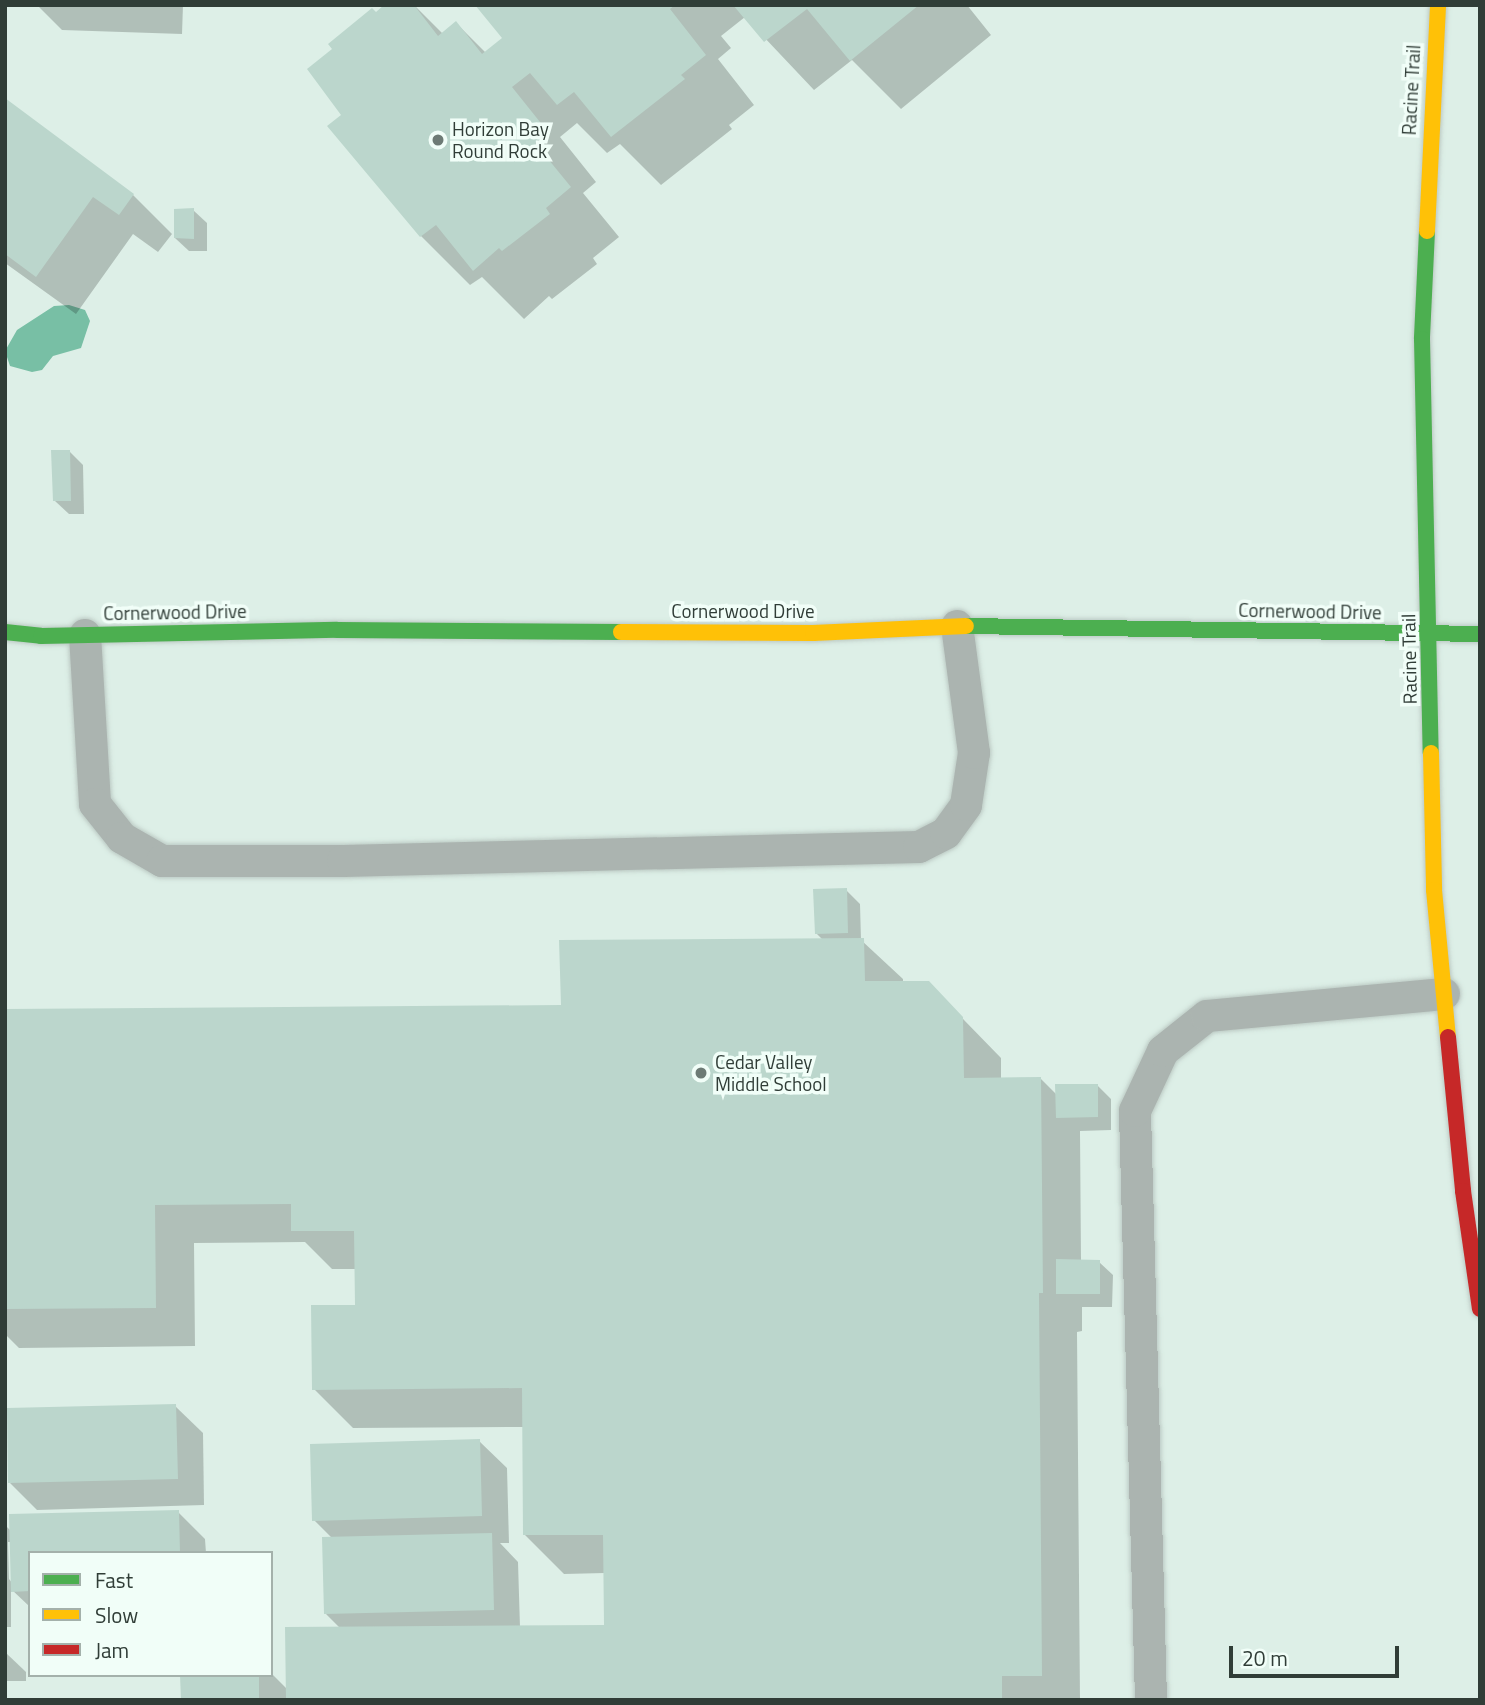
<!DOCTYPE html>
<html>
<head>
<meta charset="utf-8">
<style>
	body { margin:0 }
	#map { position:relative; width:1485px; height:1705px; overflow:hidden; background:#ddefe7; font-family:"Titillium Web",sans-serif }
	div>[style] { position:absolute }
	.water>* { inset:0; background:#78bfa5 }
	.shadow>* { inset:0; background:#0003 }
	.building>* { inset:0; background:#bbd6cc }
	.roads { filter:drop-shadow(0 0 2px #bccac4) drop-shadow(0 0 2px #bccac4) }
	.lane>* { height:32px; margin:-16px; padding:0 16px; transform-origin:16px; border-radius:16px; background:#abb4b0 }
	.fast>* { height:16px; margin:-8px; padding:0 8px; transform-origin:8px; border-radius:8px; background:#4caf50 }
	.slow>* { height:16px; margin:-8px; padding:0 8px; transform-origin:8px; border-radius:8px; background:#ffc107 }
	.jam>* { height:16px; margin:-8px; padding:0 8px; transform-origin:8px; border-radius:8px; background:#c62828 }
	.dots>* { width:19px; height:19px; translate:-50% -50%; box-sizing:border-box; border:4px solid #f1fef8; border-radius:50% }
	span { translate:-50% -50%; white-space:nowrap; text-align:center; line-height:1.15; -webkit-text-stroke:7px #f1fef8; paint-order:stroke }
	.street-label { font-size:19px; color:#303d37 }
	.poi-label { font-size:19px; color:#303d37 }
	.left { translate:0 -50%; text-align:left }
	.frame { position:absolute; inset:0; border:7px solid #303d37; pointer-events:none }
	.legend { position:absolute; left:28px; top:1551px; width:245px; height:126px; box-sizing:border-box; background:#f1fef8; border:2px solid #a4b1ab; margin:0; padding:9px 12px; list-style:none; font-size:21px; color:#303d37 }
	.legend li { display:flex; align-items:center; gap:14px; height:35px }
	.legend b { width:35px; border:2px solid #a4b1ab }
	.scale { position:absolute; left:1229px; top:1646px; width:170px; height:32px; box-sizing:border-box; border:4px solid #303d37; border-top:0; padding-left:9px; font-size:21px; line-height:24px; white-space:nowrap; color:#303d37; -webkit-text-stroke:5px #f1fef8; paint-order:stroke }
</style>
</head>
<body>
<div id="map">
	<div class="water">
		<div style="clip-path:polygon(69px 305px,85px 310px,90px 321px,81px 348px,53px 356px,42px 370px,32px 372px,10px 366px,5px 351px,17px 330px,54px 306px)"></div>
	</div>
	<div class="shadow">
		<div style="clip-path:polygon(37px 5px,183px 5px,182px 34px,62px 30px)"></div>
		<div style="clip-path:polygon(414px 5px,443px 34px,456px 23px,486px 53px,504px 38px,478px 5px,967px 5px,991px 35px,901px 109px,852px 60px,814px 90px,745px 17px,721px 36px,731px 48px,718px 59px,754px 105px,729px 125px,732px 129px,661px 185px,620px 144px,607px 153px,577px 123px,560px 137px,596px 182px,583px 193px,619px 237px,593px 258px,597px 264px,552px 299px,549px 296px,524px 319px,482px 277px,470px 285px,421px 236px,329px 126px,343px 115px,376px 14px)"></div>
		<div style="clip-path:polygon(5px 100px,133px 195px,172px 234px,158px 252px,133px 234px,76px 314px,5px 263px)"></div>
		<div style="clip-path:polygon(193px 210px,207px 223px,207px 251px,189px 251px,175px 238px)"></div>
		<div style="clip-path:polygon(69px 451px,83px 465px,84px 514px,69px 514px,55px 501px)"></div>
		<div style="clip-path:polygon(846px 890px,860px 904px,861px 940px,903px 979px,903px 983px,928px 983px,1001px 1058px,1001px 1079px,1041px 1079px,1057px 1095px,1097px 1085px,1111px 1099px,1111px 1130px,1080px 1131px,1081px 1261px,1099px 1262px,1113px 1275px,1112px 1307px,1082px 1307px,1082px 1331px,1077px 1332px,1080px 1700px,182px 1700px,182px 1675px,271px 1673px,287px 1689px,340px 1628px,326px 1614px,333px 1539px,314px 1520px,479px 1441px,507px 1468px,509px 1543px,500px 1543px,518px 1562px,520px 1627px,606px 1626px,605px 1573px,564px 1574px,525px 1535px,524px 1427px,353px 1428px,314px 1389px,356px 1307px,356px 1269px,332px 1269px,305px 1242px,194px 1243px,195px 1346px,19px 1348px,5px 1334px,5px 1011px,562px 1006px,823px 940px,816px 933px)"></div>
		<div style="clip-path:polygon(175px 1406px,203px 1433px,204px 1505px,37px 1510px,10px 1483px)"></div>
		<div style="clip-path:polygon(evenodd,178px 1512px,205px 1539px,206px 1553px,30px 1553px,30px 1607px,11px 1589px,11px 1627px,5px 1627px,5px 1525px,11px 1531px,178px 1512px,8px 1542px,12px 1542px,13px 1584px,9px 1579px,8px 1542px)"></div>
		<div style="clip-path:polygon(5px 1652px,26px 1672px,26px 1681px,5px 1681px)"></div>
	</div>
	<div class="building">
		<div style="clip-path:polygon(384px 5px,414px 5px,438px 36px,456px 21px,482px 54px,502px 38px,475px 5px,675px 5px,670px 9px,706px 55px,681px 75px,685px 79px,611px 137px,574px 92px,557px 105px,530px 73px,512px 87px,548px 132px,535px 143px,571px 187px,546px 208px,550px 214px,502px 251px,499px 248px,473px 271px,436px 225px,420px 237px,327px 126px,341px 115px,307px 69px,332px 49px,328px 44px,372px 8px,376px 12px)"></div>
		<div style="clip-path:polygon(733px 5px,919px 5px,850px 61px,807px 9px,764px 42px)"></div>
		<div style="clip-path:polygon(5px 98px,134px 194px,119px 215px,93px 197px,36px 277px,5px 254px)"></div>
		<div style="clip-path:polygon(194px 208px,194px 239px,174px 238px,174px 209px)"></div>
		<div style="clip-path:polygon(51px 450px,70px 450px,71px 501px,53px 501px)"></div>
		<div style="clip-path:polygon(847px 888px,848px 933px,815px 934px,813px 889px)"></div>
		<div style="clip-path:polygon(864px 938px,865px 981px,929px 981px,963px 1017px,964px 1078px,1041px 1077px,1043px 1293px,1039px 1293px,1042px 1676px,1002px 1676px,1002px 1700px,286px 1700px,285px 1627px,604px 1625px,603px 1535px,523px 1535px,522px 1388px,312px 1390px,311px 1305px,355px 1305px,354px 1231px,291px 1231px,291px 1204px,155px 1205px,156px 1308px,5px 1309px,5px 1009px,561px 1005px,559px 940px)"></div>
		<div style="clip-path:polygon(1055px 1084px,1098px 1084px,1098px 1117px,1056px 1118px)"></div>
		<div style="clip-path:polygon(1056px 1259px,1100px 1260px,1100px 1294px,1056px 1294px)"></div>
		<div style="clip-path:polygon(176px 1404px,178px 1479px,8px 1483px,7px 1408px)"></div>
		<div style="clip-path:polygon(480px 1439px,482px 1516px,312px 1521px,310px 1444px)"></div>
		<div style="clip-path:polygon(179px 1510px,180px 1553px,30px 1553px,30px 1591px,11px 1592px,9px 1514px)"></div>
		<div style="clip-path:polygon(492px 1533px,494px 1610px,324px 1614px,322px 1537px)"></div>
		<div style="clip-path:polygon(180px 1675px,259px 1675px,259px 1700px,181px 1700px)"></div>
	</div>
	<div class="roads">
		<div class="lane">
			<div style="left:85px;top:635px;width:169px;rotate:86.6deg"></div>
			<div style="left:95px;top:804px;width:43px;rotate:51.5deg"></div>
			<div style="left:122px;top:838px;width:46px;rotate:29.9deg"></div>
			<div style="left:162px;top:861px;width:181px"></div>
			<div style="left:343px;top:861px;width:576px;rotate:-1.39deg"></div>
			<div style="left:919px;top:847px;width:30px;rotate:-27deg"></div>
			<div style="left:946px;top:833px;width:34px;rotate:-54deg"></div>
			<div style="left:966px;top:805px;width:53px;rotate:-81.3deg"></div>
			<div style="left:974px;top:753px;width:128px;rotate:-97.6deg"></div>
			<div style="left:1151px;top:1700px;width:589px;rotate:-91.56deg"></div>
			<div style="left:1135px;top:1111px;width:66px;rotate:-65deg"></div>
			<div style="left:1163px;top:1051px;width:56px;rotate:-38.5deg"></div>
			<div style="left:1207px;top:1016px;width:238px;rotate:-5.3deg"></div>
		</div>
		<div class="fast">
			<div style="left:1427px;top:231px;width:108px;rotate:92.7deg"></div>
			<div style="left:1422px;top:339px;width:414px;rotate:88.8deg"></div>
			<div style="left:966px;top:626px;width:514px;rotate:0.89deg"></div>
			<div style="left:5px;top:632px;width:36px;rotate:6deg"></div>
			<div style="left:41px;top:636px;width:296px;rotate:-1.2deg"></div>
			<div style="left:337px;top:630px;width:284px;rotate:0.4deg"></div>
		</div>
		<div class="slow">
			<div style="left:1427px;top:231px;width:226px;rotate:-87.2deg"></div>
			<div style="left:621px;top:632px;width:192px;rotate:0.3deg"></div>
			<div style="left:813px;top:633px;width:153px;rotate:-2.6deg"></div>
			<div style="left:1431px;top:753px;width:137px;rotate:88.7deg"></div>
			<div style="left:1434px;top:890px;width:148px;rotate:84.6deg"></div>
		</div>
		<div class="jam">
			<div style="left:1448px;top:1037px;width:155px;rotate:84.4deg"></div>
			<div style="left:1463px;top:1191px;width:119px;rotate:81.8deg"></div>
		</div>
	</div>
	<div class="dots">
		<div style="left:438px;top:140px;background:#6d7b75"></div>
		<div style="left:701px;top:1073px;background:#6d7b75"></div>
	</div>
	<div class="street-label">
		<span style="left:1411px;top:90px;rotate:-87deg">Racine Trail</span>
		<span style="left:743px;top:611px">Cornerwood Drive</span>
		<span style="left:1310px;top:611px;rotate:1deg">Cornerwood Drive</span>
		<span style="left:175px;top:612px;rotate:-1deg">Cornerwood Drive</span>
		<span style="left:1409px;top:659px;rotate:-91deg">Racine Trail</span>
	</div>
	<div class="poi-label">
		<span class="left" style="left:452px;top:140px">Horizon Bay<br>Round Rock</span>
		<span class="left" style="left:715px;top:1073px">Cedar Valley<br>Middle School</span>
	</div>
	<div class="frame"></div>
	<ul class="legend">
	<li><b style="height:9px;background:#4caf50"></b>Fast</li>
	<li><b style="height:9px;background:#ffc107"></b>Slow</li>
	<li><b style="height:9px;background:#c62828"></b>Jam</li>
	</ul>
	<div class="scale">20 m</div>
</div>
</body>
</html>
